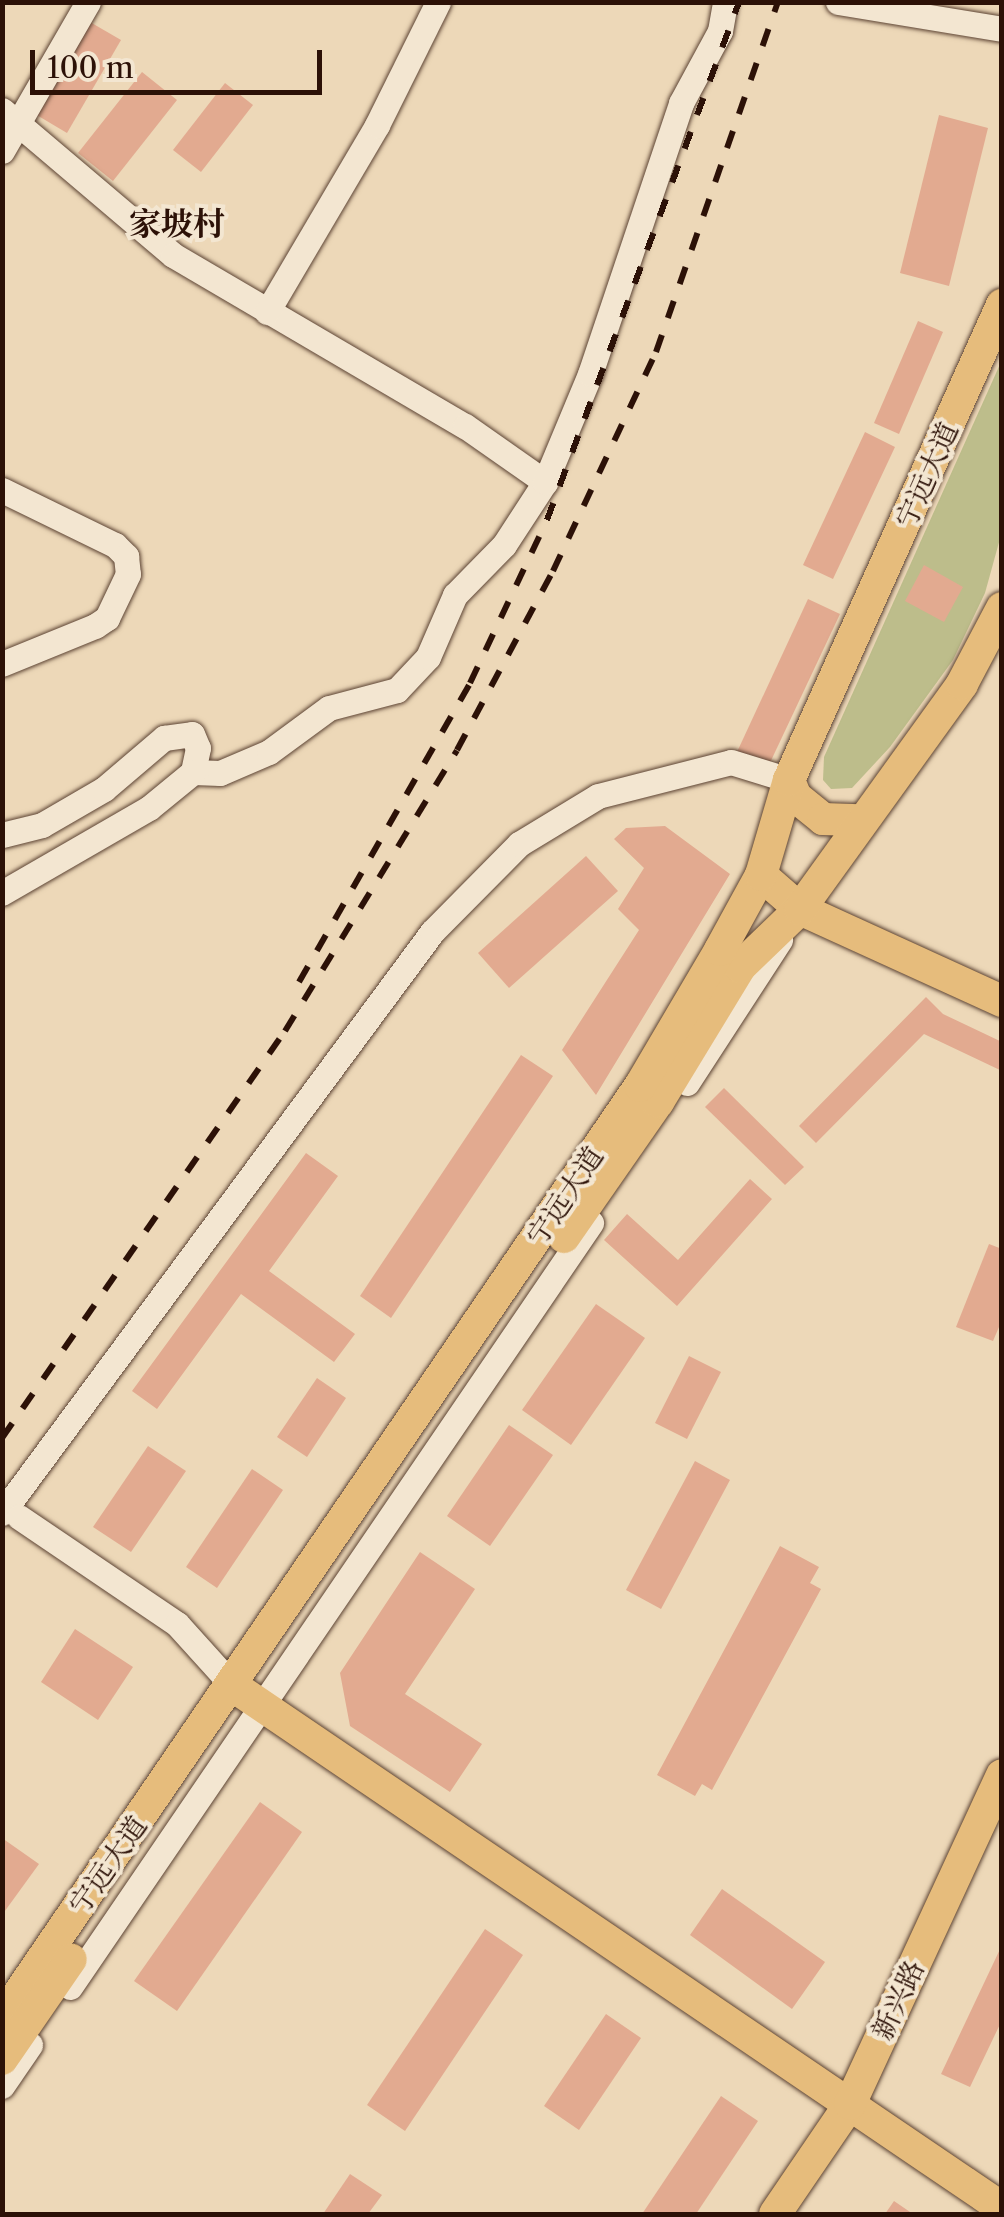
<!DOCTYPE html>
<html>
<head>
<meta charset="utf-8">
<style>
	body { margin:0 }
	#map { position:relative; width:1004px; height:2217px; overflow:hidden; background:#edd8b8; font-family:"Libre Caslon Text","Noto Serif SC",serif }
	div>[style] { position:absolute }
	.green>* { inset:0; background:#bdbd8b }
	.building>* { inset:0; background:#e2aa90 }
	.roads { filter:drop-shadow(0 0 2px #5c4333) drop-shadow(0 0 2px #5c4333) }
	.minor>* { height:25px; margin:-12.5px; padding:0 12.5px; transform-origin:12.5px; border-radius:12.5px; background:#f3e6d1 }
	.major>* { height:32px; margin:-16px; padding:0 16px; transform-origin:16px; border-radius:16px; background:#e6bc7c }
	.rail>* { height:6px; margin-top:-3px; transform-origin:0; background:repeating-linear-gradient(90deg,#2c1107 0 18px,transparent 0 36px) }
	span { translate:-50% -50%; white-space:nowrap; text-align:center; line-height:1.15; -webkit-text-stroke:8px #f3e6d1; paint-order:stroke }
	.street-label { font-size:28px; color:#2c1107 }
	.quarter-label { font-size:32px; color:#2c1107; font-weight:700 }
	.frame { position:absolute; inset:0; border:5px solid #2c1107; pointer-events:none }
	.scale { position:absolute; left:30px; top:50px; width:292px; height:45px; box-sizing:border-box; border:5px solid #2c1107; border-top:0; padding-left:12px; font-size:30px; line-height:35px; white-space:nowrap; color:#2c1107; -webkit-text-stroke:8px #f3e6d1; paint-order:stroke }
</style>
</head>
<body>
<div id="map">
	<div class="green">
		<div style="clip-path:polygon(1001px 362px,1001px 535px,985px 593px,953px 660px,890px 747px,852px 788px,831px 789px,823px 780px,824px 757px)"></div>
	</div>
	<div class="building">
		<div style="clip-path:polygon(90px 22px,121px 40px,67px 133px,35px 114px)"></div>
		<div style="clip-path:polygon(142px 72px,177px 100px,113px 181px,78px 153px)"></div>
		<div style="clip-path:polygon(225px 83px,253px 105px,201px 172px,173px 150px)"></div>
		<div style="clip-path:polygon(939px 115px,988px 128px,949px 286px,900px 273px)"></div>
		<div style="clip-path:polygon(918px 321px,943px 332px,899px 434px,874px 423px)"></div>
		<div style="clip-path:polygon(865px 432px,895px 447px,833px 579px,803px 565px)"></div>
		<div style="clip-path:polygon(924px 565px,963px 587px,944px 622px,905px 601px)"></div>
		<div style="clip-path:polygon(808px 599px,840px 614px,768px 767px,737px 752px)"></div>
		<div style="clip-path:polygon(665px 826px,730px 874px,596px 1095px,562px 1050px,639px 930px,618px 909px,644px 868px,614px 839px,626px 828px)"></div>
		<div style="clip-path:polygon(586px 856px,618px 891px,509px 988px,478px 953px)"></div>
		<div style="clip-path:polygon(926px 997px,943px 1014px,1002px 1042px,1002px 1071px,924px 1034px,816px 1143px,799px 1126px)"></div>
		<div style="clip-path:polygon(521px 1055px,553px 1076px,391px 1318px,360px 1296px)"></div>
		<div style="clip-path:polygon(724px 1088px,804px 1167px,785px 1185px,705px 1107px)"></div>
		<div style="clip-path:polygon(306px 1153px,338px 1176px,269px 1271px,355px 1334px,334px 1362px,241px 1294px,157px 1409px,132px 1391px)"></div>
		<div style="clip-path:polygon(750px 1179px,772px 1199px,677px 1306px,604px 1240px,627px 1214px,678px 1260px)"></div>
		<div style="clip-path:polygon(989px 1244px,1002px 1249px,1002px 1320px,993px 1341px,956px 1327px)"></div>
		<div style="clip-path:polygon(596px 1304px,645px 1338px,571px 1445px,522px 1410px)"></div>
		<div style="clip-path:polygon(689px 1356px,721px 1372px,687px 1439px,655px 1423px)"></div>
		<div style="clip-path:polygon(317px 1378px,346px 1398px,307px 1457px,277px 1437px)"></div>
		<div style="clip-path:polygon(509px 1425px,553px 1455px,490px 1546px,447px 1516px)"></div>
		<div style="clip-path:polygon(148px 1446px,186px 1471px,131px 1552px,93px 1527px)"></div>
		<div style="clip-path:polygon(695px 1461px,730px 1480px,661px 1609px,626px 1590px)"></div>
		<div style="clip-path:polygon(252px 1469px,283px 1490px,217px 1588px,186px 1567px)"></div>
		<div style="clip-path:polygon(780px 1546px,819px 1567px,810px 1583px,821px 1589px,712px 1790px,702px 1784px,695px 1796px,657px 1775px)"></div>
		<div style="clip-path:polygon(420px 1552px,475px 1589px,405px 1694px,482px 1744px,450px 1792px,350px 1726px,340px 1673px)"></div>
		<div style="clip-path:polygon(75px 1629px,133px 1667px,98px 1720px,41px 1682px)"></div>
		<div style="clip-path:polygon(260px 1802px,302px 1832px,177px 2011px,134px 1981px)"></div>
		<div style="clip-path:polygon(2px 1838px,39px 1864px,2px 1915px)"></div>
		<div style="clip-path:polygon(722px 1889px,825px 1962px,792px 2009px,690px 1935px)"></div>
		<div style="clip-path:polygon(485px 1929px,523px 1955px,405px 2131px,367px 2105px)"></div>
		<div style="clip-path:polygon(1002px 1945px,1002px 2020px,970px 2087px,941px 2074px)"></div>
		<div style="clip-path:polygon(606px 2014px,641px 2038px,579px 2130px,544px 2106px)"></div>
		<div style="clip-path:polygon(721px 2096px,758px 2121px,696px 2214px,642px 2214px)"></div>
		<div style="clip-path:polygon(350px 2174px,382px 2195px,368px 2214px,323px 2214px)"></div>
		<div style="clip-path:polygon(894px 2201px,913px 2214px,885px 2214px)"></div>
	</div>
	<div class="roads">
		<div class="minor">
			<div style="left:838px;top:2px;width:166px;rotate:9.3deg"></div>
			<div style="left:2px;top:110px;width:224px;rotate:40.3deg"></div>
			<div style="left:173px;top:255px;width:338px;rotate:30.4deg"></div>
			<div style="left:465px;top:426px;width:98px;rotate:35deg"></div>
			<div style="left:2px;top:151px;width:172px;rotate:-60deg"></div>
			<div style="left:267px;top:312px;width:217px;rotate:-59.5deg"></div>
			<div style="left:377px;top:125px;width:137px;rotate:-63.6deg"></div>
			<div style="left:2px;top:490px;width:126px;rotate:26deg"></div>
			<div style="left:115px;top:545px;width:16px;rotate:45deg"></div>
			<div style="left:126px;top:556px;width:18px;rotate:84deg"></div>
			<div style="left:128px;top:574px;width:49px;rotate:115.5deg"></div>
			<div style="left:107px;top:618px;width:14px;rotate:146deg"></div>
			<div style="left:95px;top:626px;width:100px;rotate:157.8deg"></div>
			<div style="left:193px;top:772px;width:27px;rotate:2deg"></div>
			<div style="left:220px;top:773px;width:53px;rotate:-23.2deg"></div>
			<div style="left:269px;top:752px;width:74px;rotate:-36.3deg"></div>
			<div style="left:329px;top:708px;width:70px;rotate:-14.8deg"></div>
			<div style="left:397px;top:690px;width:45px;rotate:-46.8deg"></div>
			<div style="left:428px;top:657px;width:68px;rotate:-66.5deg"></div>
			<div style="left:455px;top:595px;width:70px;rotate:-45.6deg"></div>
			<div style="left:504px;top:545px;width:75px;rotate:-56.9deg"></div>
			<div style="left:545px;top:482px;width:117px;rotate:-67.4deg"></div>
			<div style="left:590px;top:374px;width:286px;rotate:-71.4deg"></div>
			<div style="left:681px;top:103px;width:82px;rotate:-61.6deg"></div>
			<div style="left:720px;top:31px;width:29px;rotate:-80deg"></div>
			<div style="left:2px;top:835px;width:41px;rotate:-14deg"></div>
			<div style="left:42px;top:825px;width:72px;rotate:-30.1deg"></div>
			<div style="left:104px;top:789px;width:79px;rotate:-40.4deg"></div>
			<div style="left:164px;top:738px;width:28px;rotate:-8deg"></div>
			<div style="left:192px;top:734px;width:15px;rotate:67deg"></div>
			<div style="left:198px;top:748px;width:25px;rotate:102deg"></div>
			<div style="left:193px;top:772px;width:57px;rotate:140.7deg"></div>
			<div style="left:149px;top:808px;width:170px;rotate:150deg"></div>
			<div style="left:687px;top:1083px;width:171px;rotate:-57deg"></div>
			<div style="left:2px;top:1513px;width:723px;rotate:-53.49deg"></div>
			<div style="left:432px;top:932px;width:124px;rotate:-45.3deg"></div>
			<div style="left:519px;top:844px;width:92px;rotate:-31.3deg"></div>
			<div style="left:598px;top:796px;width:137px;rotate:-14.3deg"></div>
			<div style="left:731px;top:762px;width:61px;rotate:17.2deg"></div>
			<div style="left:19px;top:1517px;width:191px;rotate:34.1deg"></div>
			<div style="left:177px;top:1624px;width:84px;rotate:47.9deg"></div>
			<div style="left:70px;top:1987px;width:925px;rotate:-55.71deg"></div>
			<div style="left:2px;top:2086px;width:50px;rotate:-55.7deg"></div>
		</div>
		<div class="major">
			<div style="left:789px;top:780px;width:18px;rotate:68deg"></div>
			<div style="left:796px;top:797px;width:35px;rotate:39deg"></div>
			<div style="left:823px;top:819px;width:36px;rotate:2deg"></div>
			<div style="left:761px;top:875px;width:52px;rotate:41.1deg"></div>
			<div style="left:800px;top:909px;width:222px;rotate:24.5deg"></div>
			<div style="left:564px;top:1237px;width:165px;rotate:-55.2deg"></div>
			<div style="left:658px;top:1102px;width:158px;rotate:-58.7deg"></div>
			<div style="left:740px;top:967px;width:83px;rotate:-44deg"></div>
			<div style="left:800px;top:909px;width:277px;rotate:-54.2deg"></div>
			<div style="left:962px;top:684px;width:86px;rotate:-62.2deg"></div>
			<div style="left:233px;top:1686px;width:929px;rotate:34.17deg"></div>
			<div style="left:2px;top:2018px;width:1129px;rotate:-55.61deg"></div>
			<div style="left:640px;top:1086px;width:158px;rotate:-59.5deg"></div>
			<div style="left:720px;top:950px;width:85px;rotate:-61.3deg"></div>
			<div style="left:761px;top:875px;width:99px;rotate:-73.6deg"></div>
			<div style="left:789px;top:780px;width:521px;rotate:-65.85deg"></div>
			<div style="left:2px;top:2059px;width:121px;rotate:-55.4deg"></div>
			<div style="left:775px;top:2214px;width:133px;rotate:-55.7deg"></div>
			<div style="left:850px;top:2104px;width:362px;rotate:-65.2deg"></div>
		</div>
	</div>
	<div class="rail">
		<div style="left:299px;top:982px;width:344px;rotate:-60.2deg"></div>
		<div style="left:470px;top:683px;width:180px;rotate:-64.7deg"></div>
		<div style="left:547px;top:520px;width:552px;rotate:-69.66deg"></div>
		<div style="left:2px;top:1438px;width:496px;rotate:-55.2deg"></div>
		<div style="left:285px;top:1031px;width:329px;rotate:-58.5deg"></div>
		<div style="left:457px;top:750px;width:203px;rotate:-61.8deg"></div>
		<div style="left:553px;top:571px;width:242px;rotate:-64.8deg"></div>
		<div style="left:656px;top:352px;width:371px;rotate:-70.8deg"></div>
	</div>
	<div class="street-label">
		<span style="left:927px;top:475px;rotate:-66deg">宁远大道</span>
		<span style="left:565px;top:1196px;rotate:-56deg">宁远大道</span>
		<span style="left:108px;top:1865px;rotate:-55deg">宁远大道</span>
		<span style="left:898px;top:2000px;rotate:-65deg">新兴路</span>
	</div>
	<div class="quarter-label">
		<span style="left:177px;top:224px">家坡村</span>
	</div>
	<div class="frame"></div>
	<div class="scale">100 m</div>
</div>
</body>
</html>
